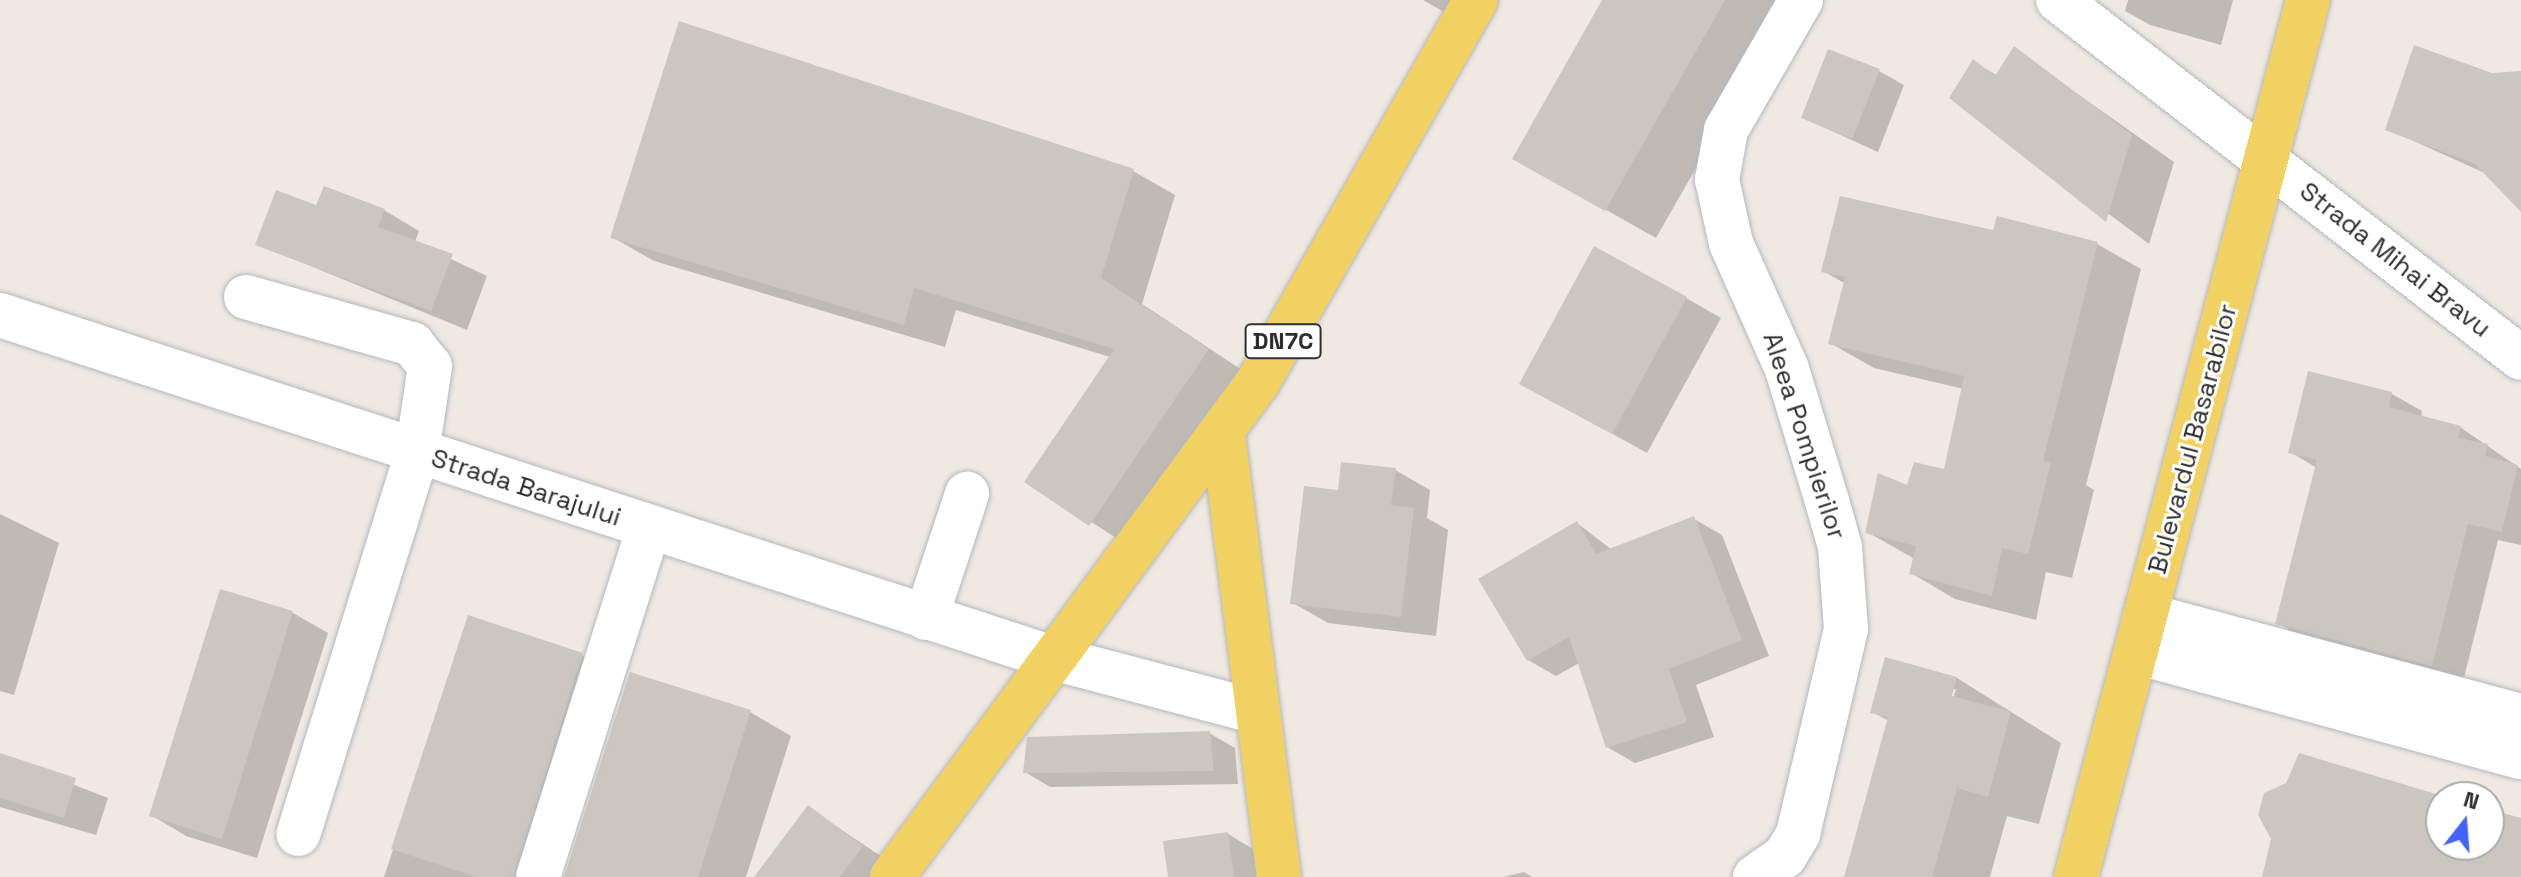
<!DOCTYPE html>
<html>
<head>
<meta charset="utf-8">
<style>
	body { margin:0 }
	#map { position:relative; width:2521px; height:877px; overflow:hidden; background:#efe9e1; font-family:"Space Grotesk",sans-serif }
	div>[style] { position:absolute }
	.shadow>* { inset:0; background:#0003 }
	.building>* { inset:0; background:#cbc7bf }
	.roads { filter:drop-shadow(0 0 2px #b4b7c1) drop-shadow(0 0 2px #b4b7c1) }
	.minor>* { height:44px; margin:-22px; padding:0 22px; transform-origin:22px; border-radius:22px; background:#fff }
	.major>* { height:44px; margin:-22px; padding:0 22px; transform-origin:22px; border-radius:22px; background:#f2d163 }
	span { translate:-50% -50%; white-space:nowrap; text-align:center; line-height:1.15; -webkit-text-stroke:6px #fff; paint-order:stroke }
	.shield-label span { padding:2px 6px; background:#fff; border:2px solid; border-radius:6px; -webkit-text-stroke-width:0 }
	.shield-label { font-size:24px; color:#2e2e2e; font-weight:700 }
	.street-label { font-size:26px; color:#2e2e2e }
	.north { position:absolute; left:2425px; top:781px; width:80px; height:80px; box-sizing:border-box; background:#fff; border:2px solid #ababab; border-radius:50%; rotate:17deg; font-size:22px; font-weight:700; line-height:32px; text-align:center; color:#2e2e2e }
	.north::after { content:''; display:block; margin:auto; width:28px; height:36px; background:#4264fb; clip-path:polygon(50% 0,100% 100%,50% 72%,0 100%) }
</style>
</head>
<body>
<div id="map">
	<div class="shadow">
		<div style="clip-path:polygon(1423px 0,1451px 0,1444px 12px)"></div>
		<div style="clip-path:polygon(1604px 0,1792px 0,1656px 238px,1514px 158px)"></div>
		<div style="clip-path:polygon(2128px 0,2233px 0,2221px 45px,2150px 25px,2125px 11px)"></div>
		<div style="clip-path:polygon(680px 24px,1133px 171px,1175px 195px,1142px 304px,1248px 374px,1132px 548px,1027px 481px,1110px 357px,956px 310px,945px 347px,654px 261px,612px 237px)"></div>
		<div style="clip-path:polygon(2014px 49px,2174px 162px,2149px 244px,1952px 97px,1974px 62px,1998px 76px)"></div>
		<div style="clip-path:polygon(1879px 71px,1904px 85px,1878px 152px,1803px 118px)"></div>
		<div style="clip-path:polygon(2521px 73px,2521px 198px,2487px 174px,2387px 129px,2492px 75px)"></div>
		<div style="clip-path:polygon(318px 208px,384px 210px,419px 231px,415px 242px,487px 276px,467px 330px,257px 244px)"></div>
		<div style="clip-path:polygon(1994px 232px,2097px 244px,2141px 269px,2086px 485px,2094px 490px,2072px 578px,2046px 572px,2036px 620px,1955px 599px,1911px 573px,1915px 559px,1867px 532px,1908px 488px,1945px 472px,1964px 389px,1874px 368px,1830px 343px,1846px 284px,1823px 271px)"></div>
		<div style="clip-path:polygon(1686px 298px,1721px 318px,1647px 453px,1557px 403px)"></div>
		<div style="clip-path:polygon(2392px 394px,2422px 411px,2421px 417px,2460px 427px,2521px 469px,2521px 545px,2498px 540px,2463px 682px,2308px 641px,2278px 623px,2317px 468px,2290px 452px)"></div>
		<div style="clip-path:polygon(1395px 470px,1430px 490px,1427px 518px,1448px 530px,1436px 636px,1328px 623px,1293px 603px,1339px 492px)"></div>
		<div style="clip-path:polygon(0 514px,59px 543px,14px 695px,0 691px)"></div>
		<div style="clip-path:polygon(1694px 519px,1722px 535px,1769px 656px,1696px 685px,1714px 737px,1635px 763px,1607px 747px,1579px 663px,1556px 676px,1528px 660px,1577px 523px,1612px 550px)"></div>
		<div style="clip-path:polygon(221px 591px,293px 613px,328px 633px,257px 858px,186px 836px,151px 815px)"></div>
		<div style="clip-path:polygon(469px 618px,582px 655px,623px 678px,559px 877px,384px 877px)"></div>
		<div style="clip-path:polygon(evenodd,1957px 678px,2061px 743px,2039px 824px,2007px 816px,1990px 877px,1846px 877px,1889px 721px,1872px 712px,1957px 678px,1952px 689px,1956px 689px,1951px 706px,1952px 689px)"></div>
		<div style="clip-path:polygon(750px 712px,791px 736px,746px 877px,566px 877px)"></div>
		<div style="clip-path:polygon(1209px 733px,1235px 748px,1238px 784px,1050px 787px,1025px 772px)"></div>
		<div style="clip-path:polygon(0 756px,108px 798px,96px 835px,0 807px)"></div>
		<div style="clip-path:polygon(809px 808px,897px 867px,890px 877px,756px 877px)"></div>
		<div style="clip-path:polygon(1228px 834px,1253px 849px,1257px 877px,1170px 877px)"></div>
		<div style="clip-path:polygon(1524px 872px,1532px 877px,1503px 877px)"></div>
	</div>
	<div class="building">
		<div style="clip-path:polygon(1602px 0,1725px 0,1605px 211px,1512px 159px)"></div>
		<div style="clip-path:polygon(679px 21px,1134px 169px,1101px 278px,1209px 349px,1089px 526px,1024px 482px,1114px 349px,914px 288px,904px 325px,610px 238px)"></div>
		<div style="clip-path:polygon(2414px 45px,2492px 73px,2521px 71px,2521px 212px,2475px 164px,2385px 130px)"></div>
		<div style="clip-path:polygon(2014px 46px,2132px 135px,2106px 222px,1949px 98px,1973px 59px,1995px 76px)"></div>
		<div style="clip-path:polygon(1828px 49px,1880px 69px,1852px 139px,1801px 118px)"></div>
		<div style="clip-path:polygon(324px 186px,385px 209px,378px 227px,453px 254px,431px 311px,255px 245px,276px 190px,316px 205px)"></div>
		<div style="clip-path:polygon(1840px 196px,1993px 230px,1997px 216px,2098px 242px,2043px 461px,2051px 463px,2028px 554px,2002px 548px,1992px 596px,1909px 574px,1916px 546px,1865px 533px,1878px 473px,1907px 485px,1914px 462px,1944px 469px,1964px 376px,1828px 344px,1845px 277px,1821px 272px)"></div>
		<div style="clip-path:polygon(1594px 246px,1687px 297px,1612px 434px,1519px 384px)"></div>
		<div style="clip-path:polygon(2308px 371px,2392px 392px,2389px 407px,2461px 426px,2458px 438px,2488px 444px,2485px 456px,2518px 465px,2502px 532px,2468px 524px,2432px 666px,2275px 624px,2317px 460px,2288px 453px)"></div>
		<div style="clip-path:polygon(1341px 462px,1396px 468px,1391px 505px,1414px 508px,1401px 617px,1290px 604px,1304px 486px,1338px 490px)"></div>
		<div style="clip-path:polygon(1694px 516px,1742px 640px,1669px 669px,1687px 722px,1606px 748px,1569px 637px,1527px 661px,1478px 579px,1577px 521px,1596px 554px)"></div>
		<div style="clip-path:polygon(220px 589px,293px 611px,222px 839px,149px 816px)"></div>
		<div style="clip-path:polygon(468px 615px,583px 653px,514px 877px,476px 877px,391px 849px)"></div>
		<div style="clip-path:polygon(1885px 657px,1957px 677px,1952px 696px,2011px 712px,1988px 797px,1957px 788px,1932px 877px,1844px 877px,1888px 717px,1870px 713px)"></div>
		<div style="clip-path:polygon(630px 672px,751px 710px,698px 877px,564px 877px)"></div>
		<div style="clip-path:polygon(1210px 731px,1214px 771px,1023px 773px,1027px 737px)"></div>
		<div style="clip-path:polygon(0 753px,76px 778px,64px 818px,0 798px)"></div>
		<div style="clip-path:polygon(2299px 753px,2446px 797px,2441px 845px,2489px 845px,2489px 809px,2521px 818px,2521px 877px,2262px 877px,2271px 839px,2258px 815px,2264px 793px,2286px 783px)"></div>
		<div style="clip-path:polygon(808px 805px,863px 846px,840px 877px,754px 877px)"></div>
		<div style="clip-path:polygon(1228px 832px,1234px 877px,1168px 877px,1163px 841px)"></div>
	</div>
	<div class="roads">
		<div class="minor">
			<div style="left:2058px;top:0;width:585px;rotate:37.71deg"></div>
			<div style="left:246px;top:297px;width:173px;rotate:15.8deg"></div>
			<div style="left:412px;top:344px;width:28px;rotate:51deg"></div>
			<div style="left:430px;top:366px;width:88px;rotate:98.5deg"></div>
			<div style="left:417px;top:453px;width:399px;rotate:107.3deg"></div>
			<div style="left:0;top:315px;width:1107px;rotate:18.04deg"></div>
			<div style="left:1053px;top:658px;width:212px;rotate:14.8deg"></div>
			<div style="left:2146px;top:615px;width:388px;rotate:15.1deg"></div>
			<div style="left:926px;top:618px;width:131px;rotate:-71.7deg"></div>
			<div style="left:2136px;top:652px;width:399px;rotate:15.3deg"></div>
			<div style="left:538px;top:877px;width:366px;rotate:-72.4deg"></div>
			<div style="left:1755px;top:877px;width:37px;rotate:-35deg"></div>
			<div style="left:1785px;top:856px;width:26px;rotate:-59deg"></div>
			<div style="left:1798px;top:834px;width:211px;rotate:-76.8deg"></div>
			<div style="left:1846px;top:629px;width:82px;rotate:-94.2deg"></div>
			<div style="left:1840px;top:547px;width:48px;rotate:-105.8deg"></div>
			<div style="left:1827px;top:501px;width:138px;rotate:-106.9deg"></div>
			<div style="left:1787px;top:369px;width:138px;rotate:-114deg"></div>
			<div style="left:1731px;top:243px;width:65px;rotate:-102.5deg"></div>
			<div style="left:1717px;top:180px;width:51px;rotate:-79.8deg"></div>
			<div style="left:1726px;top:130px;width:150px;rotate:-60deg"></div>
		</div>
		<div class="major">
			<div style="left:1223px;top:434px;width:447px;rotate:82.8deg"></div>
			<div style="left:892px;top:877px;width:616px;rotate:-53.52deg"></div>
			<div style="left:1258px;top:382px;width:440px;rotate:-60.3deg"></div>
			<div style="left:2076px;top:877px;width:907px;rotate:-75.18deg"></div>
		</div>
	</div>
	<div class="shield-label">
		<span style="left:1283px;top:341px">DN7C</span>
	</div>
	<div class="street-label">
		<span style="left:2395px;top:260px;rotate:38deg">Strada Mihai Bravu</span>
		<span style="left:1804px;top:436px;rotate:72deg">Aleea Pompierilor</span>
		<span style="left:2193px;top:439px;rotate:-75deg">Bulevardul Basarabilor</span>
		<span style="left:526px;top:488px;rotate:18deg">Strada Barajului</span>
	</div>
	<div class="north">N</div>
</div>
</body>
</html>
